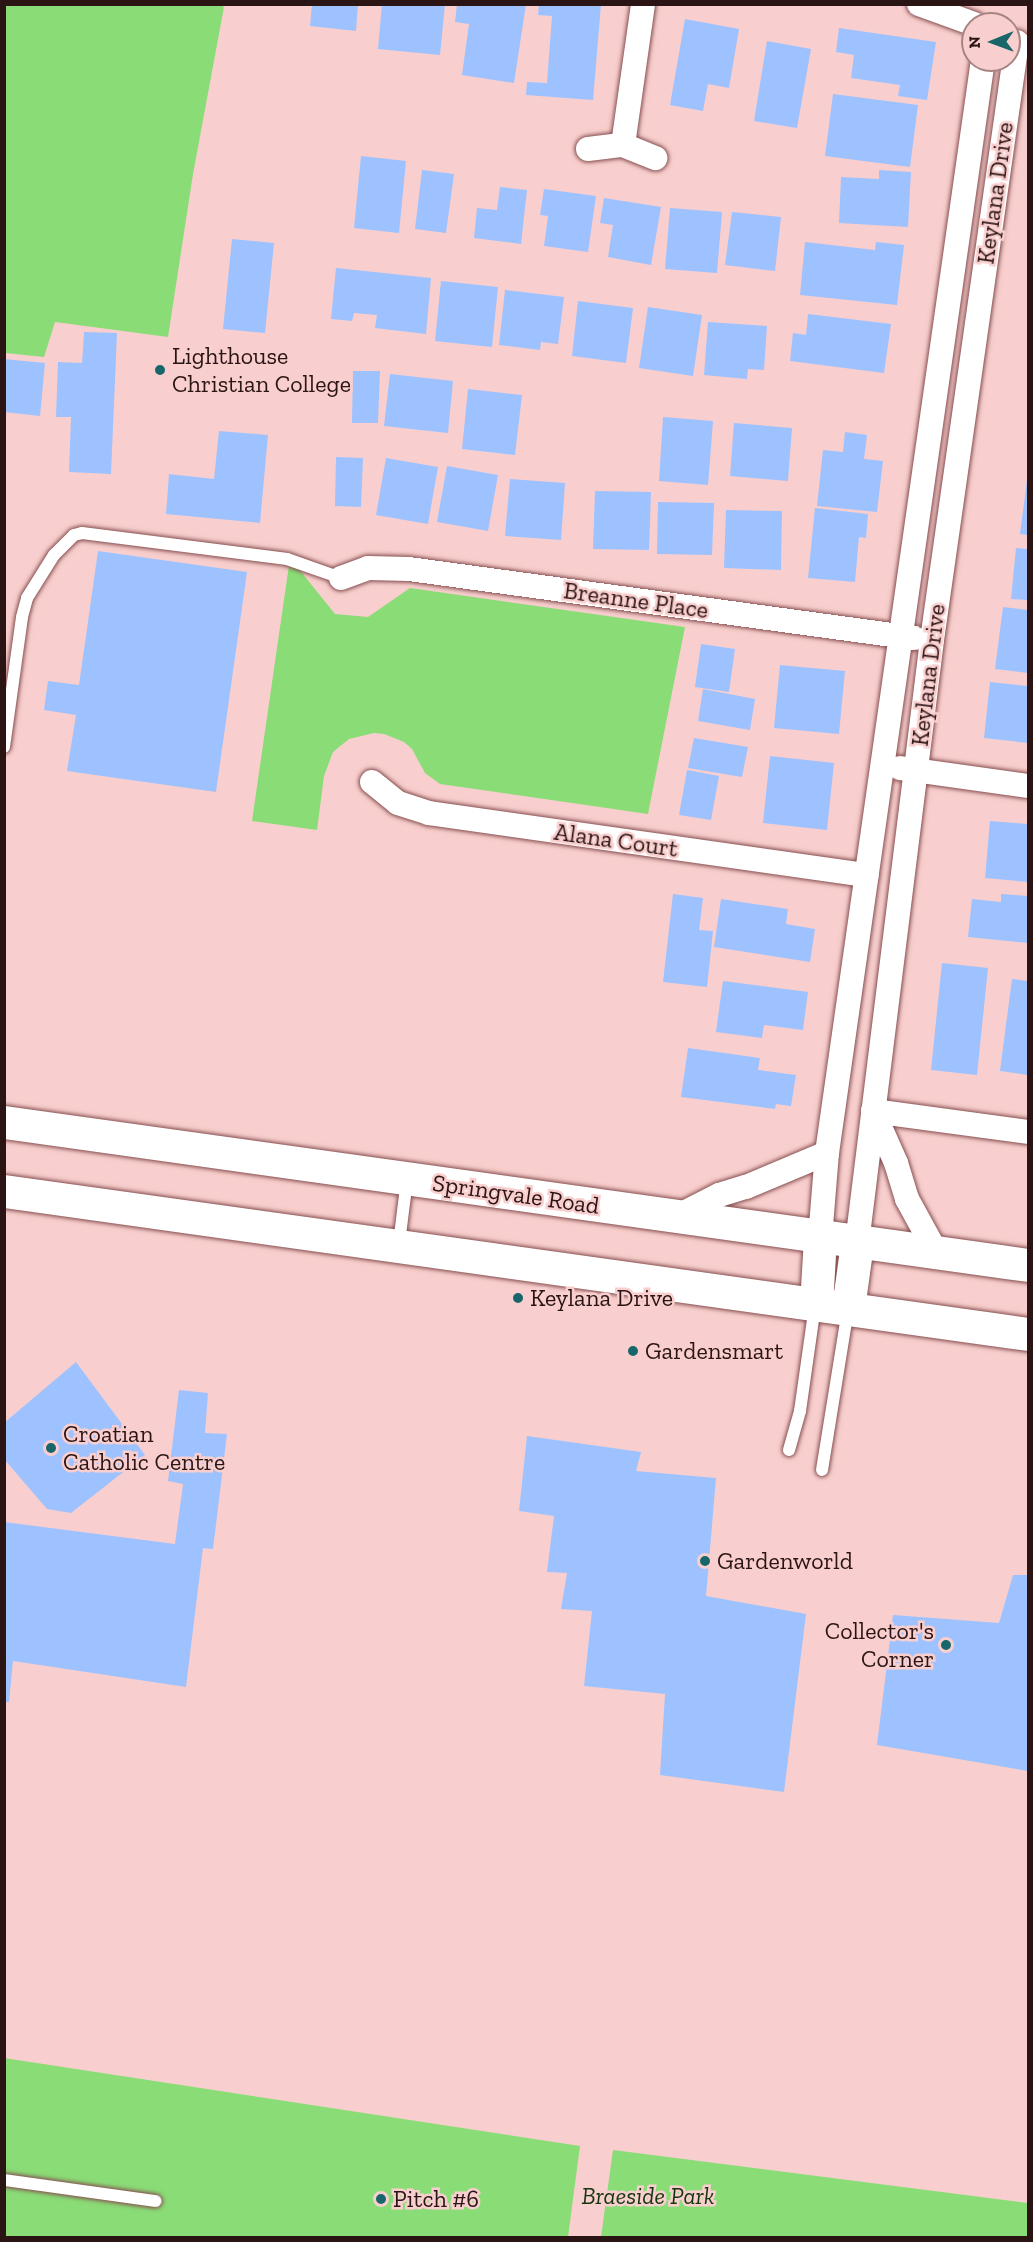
<!DOCTYPE html>
<html>
<head>
<meta charset="utf-8">
<style>
	body { margin:0 }
	#map { position:relative; width:1033px; height:2242px; overflow:hidden; background:#f8cfce; font-family:"Zilla Slab",serif }
	div>[style] { position:absolute }
	.green>* { inset:0; background:#8adc77 }
	.building>* { inset:0; background:#9dc2ff }
	.roads { filter:drop-shadow(0 0 2px #874e4f) drop-shadow(0 0 2px #874e4f) }
	.lane>* { height:12px; margin:-6px; padding:0 6px; transform-origin:6px; border-radius:6px; background:#fff }
	.street>* { height:24px; margin:-12px; padding:0 12px; transform-origin:12px; border-radius:12px; background:#fff }
	.highway>* { height:33px; margin:-16.5px; padding:0 16.5px; transform-origin:16.5px; border-radius:16.5px; background:#fff }
	.dots>* { width:16px; height:16px; translate:-50% -50%; box-sizing:border-box; border:3px solid #f8cfce; border-radius:50% }
	span { translate:-50% -50%; white-space:nowrap; text-align:center; line-height:1.15; -webkit-text-stroke:5px #f8cfce; paint-order:stroke }
	.street-label { font-size:24px; color:#2b1414 }
	.poi-label { font-size:24px; color:#2b1414 }
	.left { translate:0 -50%; text-align:left }
	.right { translate:-100% -50%; text-align:right }
	.park-label { font-size:24px; color:#15350d; font-style:italic }
	.frame { position:absolute; inset:0; border:6px solid #2b1414; pointer-events:none }
	.north { position:absolute; left:961px; top:12px; width:60px; height:60px; box-sizing:border-box; background:#f8cfce; border:2px solid #a68484; border-radius:50%; rotate:269deg; font-size:16px; font-weight:700; line-height:24px; text-align:center; color:#2b1414 }
	.north::after { content:''; display:block; margin:auto; width:21px; height:27px; background:#18666a; clip-path:polygon(50% 0,100% 100%,50% 72%,0 100%) }
</style>
</head>
<body>
<div id="map">
	<div class="green">
		<div style="clip-path:polygon(219px 4px,224px 7px,193px 174px,168px 337px,55px 322px,44px 357px,5px 353px,5px 5px)"></div>
		<div style="clip-path:polygon(290px 558px,335px 614px,368px 617px,410px 588px,685px 627px,648px 814px,440px 784px,425px 773px,412px 749px,404px 742px,384px 734px,374px 733px,349px 739px,333px 752px,324px 776px,317px 830px,252px 821px)"></div>
		<div style="clip-path:polygon(4px 2058px,580px 2146px,568px 2237px,5px 2237px)"></div>
		<div style="clip-path:polygon(613px 2150px,1028px 2203px,1028px 2237px,601px 2237px)"></div>
	</div>
	<div class="building">
		<div style="clip-path:polygon(312px 4px,358px 4px,356px 31px,310px 26px)"></div>
		<div style="clip-path:polygon(382px 4px,445px 4px,440px 55px,378px 49px)"></div>
		<div style="clip-path:polygon(457px 4px,526px 4px,514px 83px,462px 75px,469px 24px,455px 22px)"></div>
		<div style="clip-path:polygon(539px 4px,601px 4px,593px 100px,526px 95px,527px 82px,547px 83px,552px 16px,538px 15px)"></div>
		<div style="clip-path:polygon(685px 19px,739px 29px,729px 88px,708px 84px,703px 111px,670px 105px)"></div>
		<div style="clip-path:polygon(839px 28px,936px 42px,927px 100px,898px 96px,900px 85px,851px 78px,854px 55px,836px 52px)"></div>
		<div style="clip-path:polygon(767px 41px,811px 49px,797px 128px,754px 121px)"></div>
		<div style="clip-path:polygon(833px 94px,918px 105px,910px 167px,825px 156px)"></div>
		<div style="clip-path:polygon(361px 156px,406px 161px,399px 233px,354px 228px)"></div>
		<div style="clip-path:polygon(422px 170px,454px 174px,446px 233px,415px 229px)"></div>
		<div style="clip-path:polygon(879px 170px,911px 172px,908px 227px,839px 223px,841px 177px,879px 179px)"></div>
		<div style="clip-path:polygon(500px 187px,527px 190px,521px 244px,474px 238px,477px 208px,497px 210px)"></div>
		<div style="clip-path:polygon(544px 189px,596px 196px,588px 252px,544px 246px,548px 216px,540px 215px)"></div>
		<div style="clip-path:polygon(604px 198px,661px 207px,651px 265px,608px 257px,613px 225px,600px 223px)"></div>
		<div style="clip-path:polygon(670px 208px,722px 212px,717px 273px,665px 269px)"></div>
		<div style="clip-path:polygon(732px 212px,781px 217px,775px 271px,725px 265px)"></div>
		<div style="clip-path:polygon(232px 239px,274px 243px,265px 333px,223px 329px)"></div>
		<div style="clip-path:polygon(805px 242px,875px 250px,876px 242px,904px 245px,897px 305px,800px 295px)"></div>
		<div style="clip-path:polygon(336px 268px,431px 278px,426px 334px,375px 328px,377px 315px,354px 313px,352px 321px,331px 319px)"></div>
		<div style="clip-path:polygon(441px 281px,498px 287px,492px 347px,435px 341px)"></div>
		<div style="clip-path:polygon(505px 290px,564px 297px,558px 344px,541px 342px,540px 350px,499px 345px)"></div>
		<div style="clip-path:polygon(578px 301px,633px 308px,626px 363px,572px 356px)"></div>
		<div style="clip-path:polygon(648px 307px,702px 315px,693px 376px,639px 368px)"></div>
		<div style="clip-path:polygon(808px 314px,891px 324px,884px 373px,790px 361px,793px 333px,806px 335px)"></div>
		<div style="clip-path:polygon(708px 322px,767px 326px,764px 370px,748px 369px,747px 379px,704px 375px)"></div>
		<div style="clip-path:polygon(84px 332px,117px 333px,111px 474px,69px 472px,71px 417px,56px 417px,58px 362px,82px 363px)"></div>
		<div style="clip-path:polygon(4px 359px,45px 363px,40px 416px,4px 412px)"></div>
		<div style="clip-path:polygon(353px 371px,380px 371px,378px 423px,352px 423px)"></div>
		<div style="clip-path:polygon(390px 374px,453px 381px,448px 433px,384px 426px)"></div>
		<div style="clip-path:polygon(468px 389px,522px 395px,515px 455px,462px 449px)"></div>
		<div style="clip-path:polygon(663px 417px,713px 421px,708px 485px,659px 481px)"></div>
		<div style="clip-path:polygon(734px 423px,792px 428px,788px 481px,730px 476px)"></div>
		<div style="clip-path:polygon(219px 431px,268px 435px,260px 523px,166px 514px,169px 474px,214px 479px)"></div>
		<div style="clip-path:polygon(845px 432px,867px 435px,864px 459px,883px 461px,877px 512px,817px 506px,823px 450px,843px 452px)"></div>
		<div style="clip-path:polygon(336px 457px,363px 458px,361px 507px,335px 506px)"></div>
		<div style="clip-path:polygon(386px 458px,438px 467px,428px 524px,376px 515px)"></div>
		<div style="clip-path:polygon(447px 466px,498px 475px,488px 531px,437px 522px)"></div>
		<div style="clip-path:polygon(510px 479px,565px 483px,561px 540px,505px 536px)"></div>
		<div style="clip-path:polygon(1027px 480px,1028px 480px,1028px 535px,1020px 534px)"></div>
		<div style="clip-path:polygon(595px 491px,651px 492px,649px 550px,593px 549px)"></div>
		<div style="clip-path:polygon(658px 502px,714px 503px,712px 555px,657px 554px)"></div>
		<div style="clip-path:polygon(815px 508px,868px 514px,866px 538px,859px 537px,855px 582px,808px 578px)"></div>
		<div style="clip-path:polygon(726px 510px,782px 511px,781px 570px,724px 568px)"></div>
		<div style="clip-path:polygon(1016px 548px,1028px 549px,1028px 600px,1011px 599px)"></div>
		<div style="clip-path:polygon(98px 551px,247px 572px,216px 792px,67px 771px,76px 715px,44px 710px,48px 681px,79px 685px)"></div>
		<div style="clip-path:polygon(1003px 607px,1028px 610px,1028px 673px,995px 669px)"></div>
		<div style="clip-path:polygon(701px 644px,735px 649px,729px 692px,695px 687px)"></div>
		<div style="clip-path:polygon(780px 665px,845px 671px,839px 734px,774px 728px)"></div>
		<div style="clip-path:polygon(990px 682px,1028px 686px,1028px 743px,984px 738px)"></div>
		<div style="clip-path:polygon(703px 689px,755px 699px,750px 730px,698px 721px)"></div>
		<div style="clip-path:polygon(694px 738px,748px 747px,742px 777px,688px 768px)"></div>
		<div style="clip-path:polygon(770px 756px,834px 763px,827px 830px,763px 823px)"></div>
		<div style="clip-path:polygon(687px 770px,719px 776px,711px 820px,679px 815px)"></div>
		<div style="clip-path:polygon(990px 821px,1028px 824px,1028px 882px,985px 878px)"></div>
		<div style="clip-path:polygon(673px 894px,703px 898px,699px 930px,713px 931px,707px 987px,663px 982px)"></div>
		<div style="clip-path:polygon(1001px 894px,1028px 896px,1028px 943px,968px 937px,972px 899px,1001px 902px)"></div>
		<div style="clip-path:polygon(721px 899px,788px 909px,786px 924px,815px 929px,810px 962px,714px 947px)"></div>
		<div style="clip-path:polygon(942px 963px,988px 968px,977px 1075px,931px 1070px)"></div>
		<div style="clip-path:polygon(1012px 979px,1028px 981px,1028px 1075px,1000px 1071px)"></div>
		<div style="clip-path:polygon(723px 981px,808px 992px,803px 1030px,764px 1025px,762px 1038px,716px 1032px)"></div>
		<div style="clip-path:polygon(688px 1048px,760px 1058px,758px 1070px,796px 1075px,791px 1106px,776px 1104px,775px 1109px,681px 1097px)"></div>
		<div style="clip-path:polygon(76px 1362px,145px 1455px,71px 1513px,47px 1509px,4px 1459px,4px 1423px)"></div>
		<div style="clip-path:polygon(179px 1390px,208px 1393px,205px 1433px,227px 1434px,213px 1549px,203px 1548px,186px 1687px,13px 1661px,9px 1702px,4px 1702px,4px 1522px,175px 1544px,183px 1484px,168px 1481px)"></div>
		<div style="clip-path:polygon(527px 1436px,641px 1452px,636px 1471px,716px 1478px,706px 1596px,806px 1614px,784px 1792px,660px 1775px,665px 1694px,584px 1686px,592px 1611px,561px 1609px,567px 1573px,547px 1572px,554px 1516px,519px 1511px)"></div>
		<div style="clip-path:polygon(1013px 1575px,1028px 1575px,1028px 1771px,877px 1745px,893px 1615px,999px 1623px)"></div>
	</div>
	<div class="roads">
		<div class="lane">
			<div style="left:4px;top:747px;width:131px;rotate:-82.1deg"></div>
			<div style="left:22px;top:617px;width:20px;rotate:-75deg"></div>
			<div style="left:27px;top:598px;width:51px;rotate:-57.9deg"></div>
			<div style="left:54px;top:555px;width:28px;rotate:-45deg"></div>
			<div style="left:74px;top:535px;width:8px;rotate:-14deg"></div>
			<div style="left:82px;top:533px;width:207px;rotate:7.2deg"></div>
			<div style="left:287px;top:559px;width:57px;rotate:19.4deg"></div>
			<div style="left:399px;top:1243px;width:64px;rotate:-82.8deg"></div>
			<div style="left:789px;top:1450px;width:41px;rotate:-74.2deg"></div>
			<div style="left:800px;top:1411px;width:106px;rotate:-81.9deg"></div>
			<div style="left:822px;top:1470px;width:163px;rotate:-80.8deg"></div>
			<div style="left:4px;top:2180px;width:153px;rotate:7.9deg"></div>
		</div>
		<div class="street">
			<div style="left:919px;top:4px;width:59px;rotate:20deg"></div>
			<div style="left:623px;top:145px;width:142px;rotate:-81.9deg"></div>
			<div style="left:588px;top:149px;width:35px;rotate:-7deg"></div>
			<div style="left:623px;top:145px;width:35px;rotate:22deg"></div>
			<div style="left:341px;top:578px;width:29px;rotate:-20deg"></div>
			<div style="left:368px;top:568px;width:41px;rotate:1.4deg"></div>
			<div style="left:409px;top:569px;width:510px;rotate:7.78deg"></div>
			<div style="left:900px;top:768px;width:129px;rotate:8deg"></div>
			<div style="left:372px;top:782px;width:33px;rotate:39deg"></div>
			<div style="left:398px;top:803px;width:33px;rotate:18deg"></div>
			<div style="left:429px;top:813px;width:442px;rotate:8.1deg"></div>
			<div style="left:873px;top:1111px;width:156px;rotate:7.7deg"></div>
			<div style="left:873px;top:1111px;width:57px;rotate:66.1deg"></div>
			<div style="left:896px;top:1163px;width:38px;rotate:73deg"></div>
			<div style="left:907px;top:1199px;width:60px;rotate:61.3deg"></div>
			<div style="left:676px;top:1217px;width:48px;rotate:-27.1deg"></div>
			<div style="left:719px;top:1195px;width:28px;rotate:-17deg"></div>
			<div style="left:746px;top:1187px;width:88px;rotate:-22.8deg"></div>
			<div style="left:820px;top:1238px;width:85px;rotate:-85.3deg"></div>
			<div style="left:827px;top:1153px;width:1104px;rotate:-81.88deg"></div>
			<div style="left:857px;top:1243px;width:608px;rotate:-82.91deg"></div>
			<div style="left:932px;top:640px;width:604px;rotate:-81.91deg"></div>
		</div>
		<div class="highway">
			<div style="left:4px;top:1122px;width:1034px;rotate:7.95deg"></div>
			<div style="left:4px;top:1191px;width:1034px;rotate:7.95deg"></div>
			<div style="left:816px;top:1305px;width:67px;rotate:-86.6deg"></div>
			<div style="left:848px;top:1308px;width:66px;rotate:-82.1deg"></div>
		</div>
	</div>
	<div class="dots">
		<div style="left:160px;top:370px;background:#18666a"></div>
		<div style="left:518px;top:1298px;background:#18666a"></div>
		<div style="left:633px;top:1351px;background:#18666a"></div>
		<div style="left:51px;top:1448px;background:#18666a"></div>
		<div style="left:705px;top:1561px;background:#18666a"></div>
		<div style="left:946px;top:1645px;background:#18666a"></div>
		<div style="left:381px;top:2199px;background:#18666a"></div>
	</div>
	<div class="street-label">
		<span style="left:995px;top:193px;rotate:-82deg">Keylana Drive</span>
		<span style="left:636px;top:600px;rotate:8deg">Breanne Place</span>
		<span style="left:928px;top:675px;rotate:-83deg">Keylana Drive</span>
		<span style="left:616px;top:840px;rotate:8deg">Alana Court</span>
		<span style="left:516px;top:1194px;rotate:8deg">Springvale Road</span>
	</div>
	<div class="poi-label">
		<span class="left" style="left:172px;top:370px">Lighthouse<br>Christian College</span>
		<span class="left" style="left:530px;top:1298px">Keylana Drive</span>
		<span class="left" style="left:645px;top:1351px">Gardensmart</span>
		<span class="left" style="left:63px;top:1448px">Croatian<br>Catholic Centre</span>
		<span class="left" style="left:717px;top:1561px">Gardenworld</span>
		<span class="right" style="left:934px;top:1645px">Collector's<br>Corner</span>
		<span class="left" style="left:393px;top:2199px">Pitch #6</span>
	</div>
	<div class="park-label">
		<span style="left:648px;top:2196px">Braeside Park</span>
	</div>
	<div class="frame"></div>
	<div class="north">N</div>
</div>
</body>
</html>
